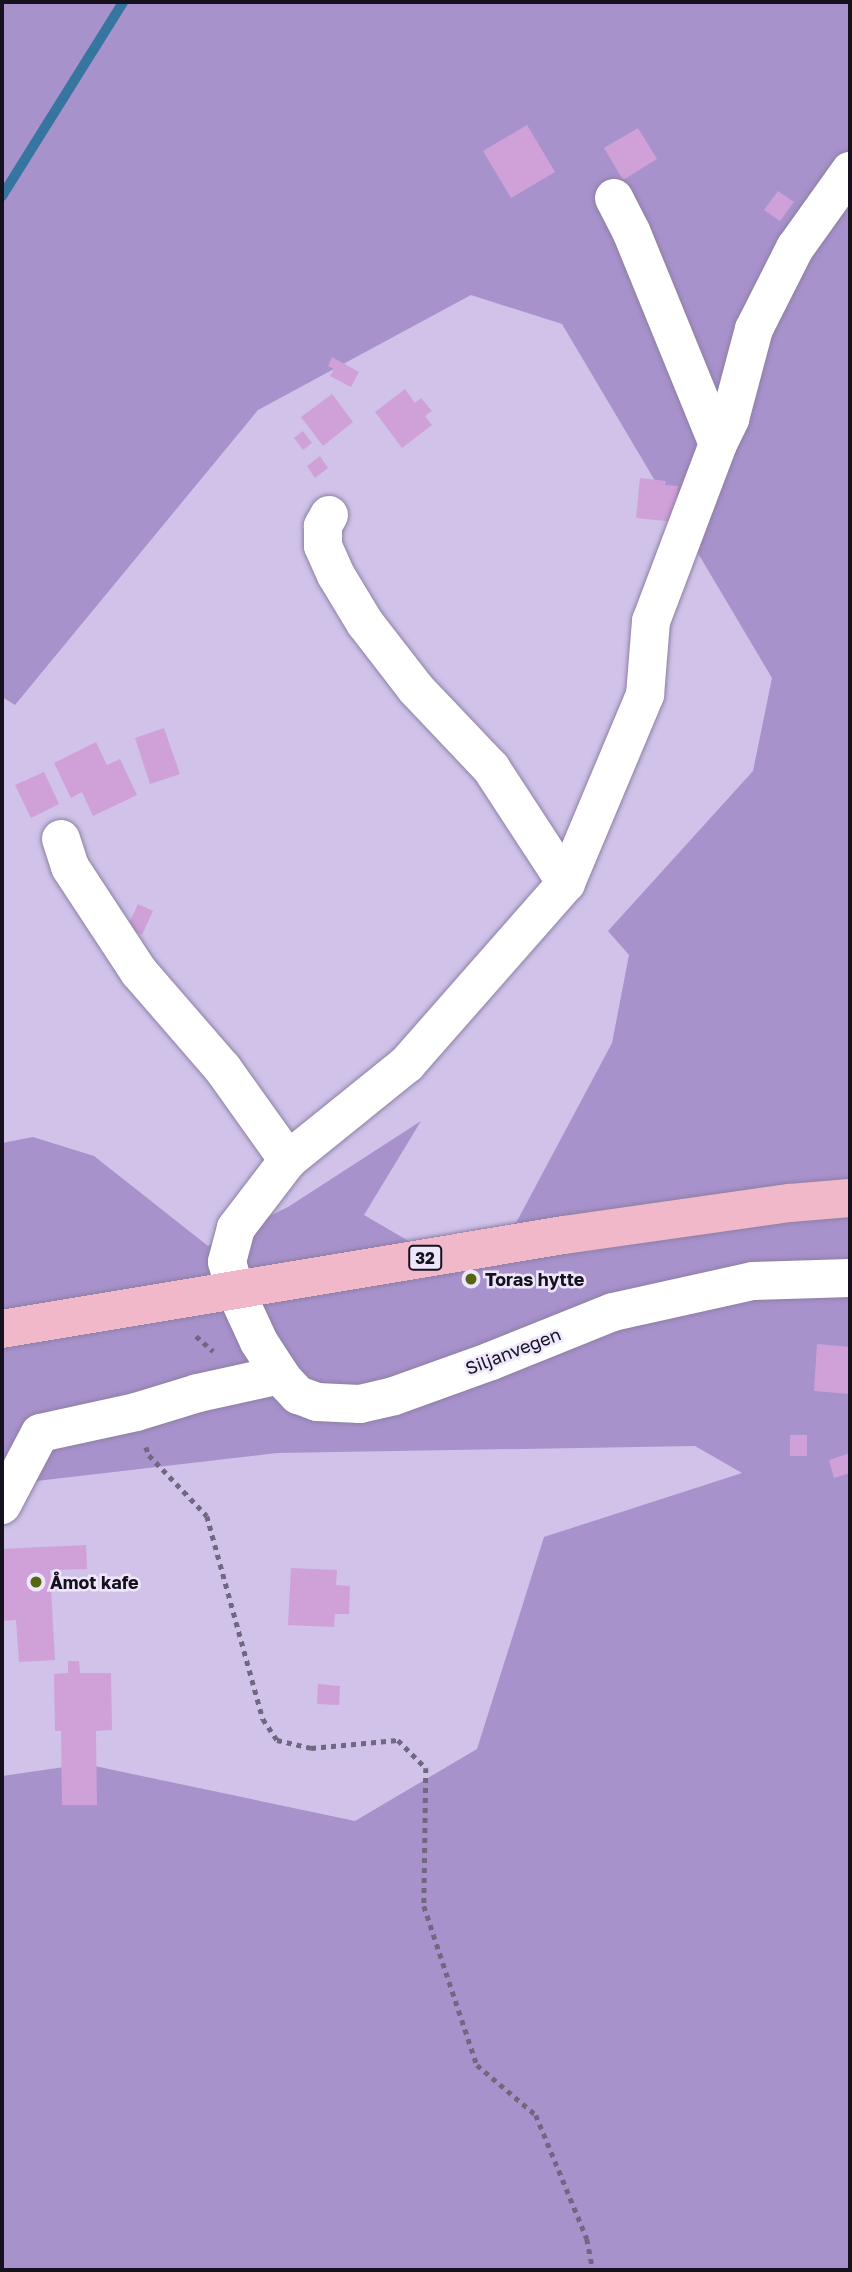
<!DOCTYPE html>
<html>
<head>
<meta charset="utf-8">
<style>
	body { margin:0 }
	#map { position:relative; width:852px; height:2272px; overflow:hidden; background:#d0c2e9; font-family:"Golos Text",sans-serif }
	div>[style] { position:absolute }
	.green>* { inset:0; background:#a892cc }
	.stream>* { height:10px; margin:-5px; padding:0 5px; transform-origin:5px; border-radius:5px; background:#3675a0 }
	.building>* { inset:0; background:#d0a1d8 }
	.path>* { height:4.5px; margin-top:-2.25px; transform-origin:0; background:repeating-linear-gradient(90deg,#716781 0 5px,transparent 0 10px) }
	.roads { filter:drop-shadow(0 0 2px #8c7fa3) drop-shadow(0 0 2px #8c7fa3) }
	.minor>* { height:38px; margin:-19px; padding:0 19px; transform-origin:19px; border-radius:19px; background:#fff }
	.major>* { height:38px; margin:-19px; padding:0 19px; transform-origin:19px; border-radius:19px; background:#f1b8c9 }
	.dots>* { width:19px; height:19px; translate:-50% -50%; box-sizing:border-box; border:4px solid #eee7fb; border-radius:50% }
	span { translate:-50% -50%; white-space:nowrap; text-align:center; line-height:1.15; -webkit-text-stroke:5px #eee7fb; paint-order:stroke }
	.shield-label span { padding:2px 5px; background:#eee7fb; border:2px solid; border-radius:5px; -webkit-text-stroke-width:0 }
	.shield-label { font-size:16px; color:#16111f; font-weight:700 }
	.poi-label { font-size:18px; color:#16111f; font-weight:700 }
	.left { translate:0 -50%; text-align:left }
	.street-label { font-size:18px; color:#16111f }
	.frame { position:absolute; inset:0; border:4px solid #16111f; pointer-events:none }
</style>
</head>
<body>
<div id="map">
	<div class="green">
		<div style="clip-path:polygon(2px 2px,850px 2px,850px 2270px,2px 2270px,2px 1776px,85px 1764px,355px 1821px,477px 1749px,544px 1537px,742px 1473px,695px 1446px,277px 1453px,2px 1485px,2px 1143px,33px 1137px,94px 1156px,208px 1246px,288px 1207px,421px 1121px,364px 1215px,424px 1250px,516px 1223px,612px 1043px,629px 955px,608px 931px,753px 771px,772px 678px,562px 324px,471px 295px,258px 410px,15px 705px,2px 697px)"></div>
	</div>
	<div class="stream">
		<div style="left:2px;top:196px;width:229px;rotate:-58deg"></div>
	</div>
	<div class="building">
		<div style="clip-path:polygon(527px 125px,555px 172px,511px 198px,483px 151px)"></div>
		<div style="clip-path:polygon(638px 128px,657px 159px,623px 180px,604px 148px)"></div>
		<div style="clip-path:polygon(778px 191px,794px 202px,780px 221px,764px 210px)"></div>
		<div style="clip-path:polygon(332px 357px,359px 372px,351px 387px,330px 376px,334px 369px,328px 366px)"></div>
		<div style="clip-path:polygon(405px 389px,415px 403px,421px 398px,432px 411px,425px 416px,432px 425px,402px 448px,375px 412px)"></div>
		<div style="clip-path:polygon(332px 394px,353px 422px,323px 446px,301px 417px)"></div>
		<div style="clip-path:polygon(303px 431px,312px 443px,303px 450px,294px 438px)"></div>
		<div style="clip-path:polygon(320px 456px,328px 468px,315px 478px,307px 466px)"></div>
		<div style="clip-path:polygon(640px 478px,666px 481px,665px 485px,678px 486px,675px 522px,636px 518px)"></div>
		<div style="clip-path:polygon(164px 728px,180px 774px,150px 784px,135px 738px)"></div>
		<div style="clip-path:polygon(96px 742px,107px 765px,120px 759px,137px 795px,93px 816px,82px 792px,71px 798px,54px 763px)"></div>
		<div style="clip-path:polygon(44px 772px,59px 804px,31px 818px,15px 785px)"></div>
		<div style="clip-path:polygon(138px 904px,153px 911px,142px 935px,127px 928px)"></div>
		<div style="clip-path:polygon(817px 1344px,850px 1347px,850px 1394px,814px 1391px)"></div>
		<div style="clip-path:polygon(790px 1435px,807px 1435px,807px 1456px,790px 1456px)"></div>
		<div style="clip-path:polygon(850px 1453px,850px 1473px,834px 1478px,829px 1460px)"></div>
		<div style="clip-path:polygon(86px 1545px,87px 1569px,50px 1570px,55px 1660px,19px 1662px,16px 1620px,2px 1621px,2px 1549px)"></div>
		<div style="clip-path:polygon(291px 1568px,337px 1570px,336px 1585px,350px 1586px,349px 1614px,335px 1614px,334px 1627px,288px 1625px)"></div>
		<div style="clip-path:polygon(68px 1661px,79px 1661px,80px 1673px,111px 1673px,112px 1730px,96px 1731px,97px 1805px,62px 1805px,61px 1731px,55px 1731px,54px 1674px,68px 1673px)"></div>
		<div style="clip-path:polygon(318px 1684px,340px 1686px,339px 1705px,317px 1704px)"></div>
	</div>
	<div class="path">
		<div style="left:196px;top:1336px;width:23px;rotate:41deg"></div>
		<div style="left:146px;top:1447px;width:9px;rotate:69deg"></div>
		<div style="left:149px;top:1455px;width:84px;rotate:46.4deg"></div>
		<div style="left:207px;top:1516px;width:211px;rotate:74.6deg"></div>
		<div style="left:263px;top:1719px;width:25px;rotate:56deg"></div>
		<div style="left:277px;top:1740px;width:35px;rotate:13deg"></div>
		<div style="left:311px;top:1748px;width:87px;rotate:-5.3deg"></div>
		<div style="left:398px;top:1740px;width:40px;rotate:45deg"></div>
		<div style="left:426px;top:1768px;width:138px;rotate:90.8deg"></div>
		<div style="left:424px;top:1906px;width:168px;rotate:71.6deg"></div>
		<div style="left:477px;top:2065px;width:77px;rotate:40.3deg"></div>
		<div style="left:536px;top:2115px;width:134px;rotate:67.6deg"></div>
		<div style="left:587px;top:2239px;width:32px;rotate:79deg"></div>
	</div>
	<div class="roads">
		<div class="minor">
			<div style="left:614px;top:198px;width:37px;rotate:63deg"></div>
			<div style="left:631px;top:231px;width:230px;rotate:67.8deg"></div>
			<div style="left:718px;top:444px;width:189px;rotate:110.7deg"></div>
			<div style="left:651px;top:621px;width:74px;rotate:94.6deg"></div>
			<div style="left:645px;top:695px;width:204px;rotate:112.8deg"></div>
			<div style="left:566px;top:883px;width:241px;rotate:131.3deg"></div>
			<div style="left:407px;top:1064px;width:153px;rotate:141.1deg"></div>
			<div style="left:288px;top:1160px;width:86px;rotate:127.4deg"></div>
			<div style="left:236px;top:1228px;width:35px;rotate:105deg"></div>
			<div style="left:227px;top:1262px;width:29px;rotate:74deg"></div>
			<div style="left:235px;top:1290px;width:57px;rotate:65.2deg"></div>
			<div style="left:259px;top:1342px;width:44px;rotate:57deg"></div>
			<div style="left:283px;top:1379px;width:22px;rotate:47deg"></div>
			<div style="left:298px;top:1395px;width:20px;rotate:20deg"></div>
			<div style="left:317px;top:1402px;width:43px;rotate:2.7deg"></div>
			<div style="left:360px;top:1404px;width:35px;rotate:-13deg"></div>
			<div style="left:394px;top:1396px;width:103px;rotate:-19.8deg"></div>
			<div style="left:491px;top:1361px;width:131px;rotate:-21.9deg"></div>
			<div style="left:613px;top:1312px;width:143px;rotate:-12.5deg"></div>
			<div style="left:753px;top:1281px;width:97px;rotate:-1.8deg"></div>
			<div style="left:718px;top:444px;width:28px;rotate:-64deg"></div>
			<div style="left:730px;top:419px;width:93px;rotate:-75.1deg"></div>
			<div style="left:754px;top:329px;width:91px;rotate:-63.2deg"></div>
			<div style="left:795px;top:248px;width:95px;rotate:-54.5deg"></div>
			<div style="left:329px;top:515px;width:13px;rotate:119deg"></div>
			<div style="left:323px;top:526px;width:20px;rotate:90deg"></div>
			<div style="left:323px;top:546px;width:32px;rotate:66deg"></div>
			<div style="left:336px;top:575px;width:56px;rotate:58.9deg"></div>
			<div style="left:365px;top:623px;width:83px;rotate:52.3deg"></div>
			<div style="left:416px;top:689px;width:109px;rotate:46.5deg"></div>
			<div style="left:491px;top:768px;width:137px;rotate:56.9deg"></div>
			<div style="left:61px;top:839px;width:29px;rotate:72deg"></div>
			<div style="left:70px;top:867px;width:126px;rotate:56.7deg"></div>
			<div style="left:139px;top:972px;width:128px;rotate:49.1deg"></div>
			<div style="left:223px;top:1069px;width:112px;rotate:54.5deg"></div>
			<div style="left:2px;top:1505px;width:81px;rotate:-62.2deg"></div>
			<div style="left:40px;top:1433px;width:98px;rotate:-12.3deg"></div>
			<div style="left:136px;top:1412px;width:65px;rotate:-17deg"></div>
			<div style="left:198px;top:1393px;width:84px;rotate:-12.4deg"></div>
		</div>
		<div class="major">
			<div style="left:2px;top:1329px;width:570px;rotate:-9.5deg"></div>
			<div style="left:564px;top:1235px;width:228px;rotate:-8.1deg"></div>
			<div style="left:790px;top:1203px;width:60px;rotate:-4.8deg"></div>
		</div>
	</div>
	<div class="dots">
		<div style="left:471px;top:1279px;background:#546610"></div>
		<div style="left:36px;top:1582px;background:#546610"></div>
	</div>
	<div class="shield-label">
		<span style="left:425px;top:1258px">32</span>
	</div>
	<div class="poi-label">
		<span class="left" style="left:485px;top:1279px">Toras hytte</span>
		<span class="left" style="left:50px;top:1582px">Åmot kafe</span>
	</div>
	<div class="street-label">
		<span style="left:513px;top:1351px;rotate:-21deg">Siljanvegen</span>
	</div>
	<div class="frame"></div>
</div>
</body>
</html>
